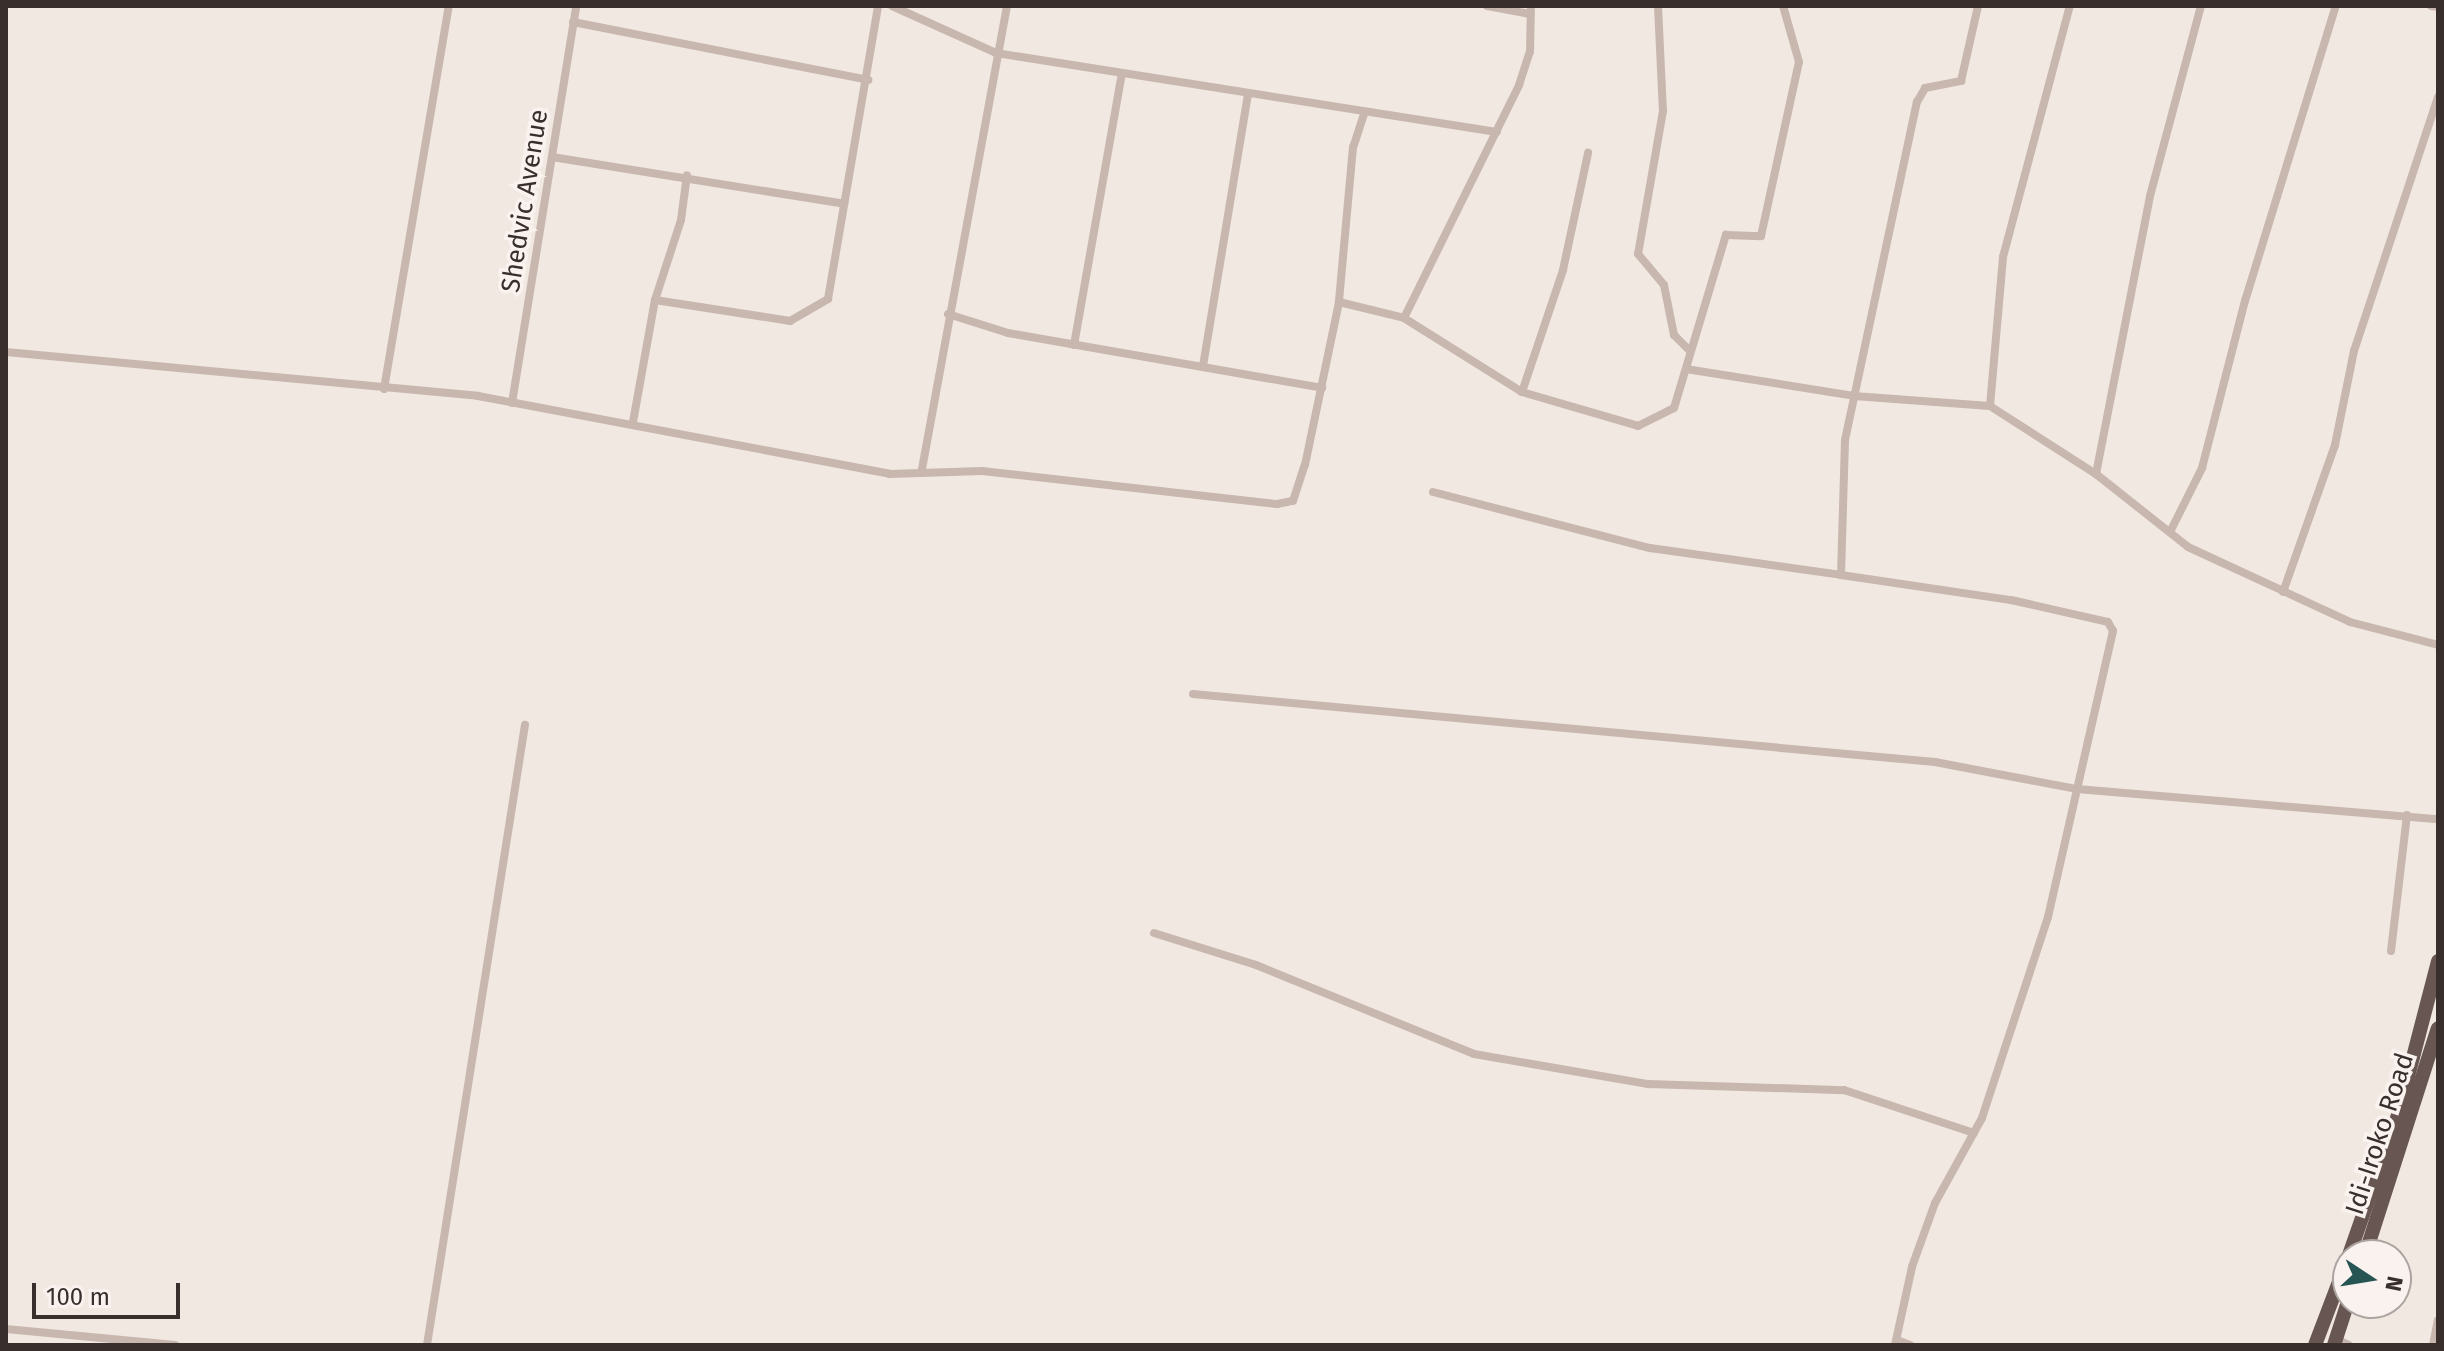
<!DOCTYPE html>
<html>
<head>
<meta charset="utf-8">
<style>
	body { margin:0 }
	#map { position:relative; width:2444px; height:1351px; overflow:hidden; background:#f1e8e2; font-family:"Fira Sans",sans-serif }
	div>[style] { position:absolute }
	.minor>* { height:8px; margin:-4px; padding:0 4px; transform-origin:4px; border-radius:4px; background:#c8b7ae }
	.trunk>* { height:14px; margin:-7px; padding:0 7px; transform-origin:7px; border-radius:7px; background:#685652 }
	span { translate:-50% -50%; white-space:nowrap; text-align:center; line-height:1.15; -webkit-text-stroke:7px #f9f2ee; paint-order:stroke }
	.street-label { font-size:26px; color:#382e2c }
	.frame { position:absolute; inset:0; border:8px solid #382e2c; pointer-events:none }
	.north { position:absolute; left:2332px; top:1239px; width:80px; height:80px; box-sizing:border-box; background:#f9f2ee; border:2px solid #aca4a0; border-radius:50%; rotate:102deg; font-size:22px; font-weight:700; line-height:32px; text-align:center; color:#382e2c }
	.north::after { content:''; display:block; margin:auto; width:28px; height:36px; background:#265553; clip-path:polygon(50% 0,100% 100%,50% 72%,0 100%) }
	.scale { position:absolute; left:32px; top:1283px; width:148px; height:36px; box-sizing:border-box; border:4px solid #382e2c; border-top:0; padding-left:10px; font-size:24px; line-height:28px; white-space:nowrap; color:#382e2c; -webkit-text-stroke:6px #f9f2ee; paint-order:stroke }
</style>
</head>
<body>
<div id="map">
	<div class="minor">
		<div style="left:892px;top:6px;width:114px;rotate:24.3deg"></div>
		<div style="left:996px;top:53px;width:507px;rotate:8.96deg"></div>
		<div style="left:1487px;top:6px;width:44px;rotate:10.5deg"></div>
		<div style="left:1658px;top:6px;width:105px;rotate:87.3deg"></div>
		<div style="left:1663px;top:111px;width:145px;rotate:99.9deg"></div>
		<div style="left:1638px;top:254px;width:40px;rotate:50deg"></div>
		<div style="left:1664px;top:285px;width:51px;rotate:78.7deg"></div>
		<div style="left:1674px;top:335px;width:23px;rotate:45deg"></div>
		<div style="left:2431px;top:6px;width:7px;rotate:8deg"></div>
		<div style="left:573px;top:22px;width:301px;rotate:11.1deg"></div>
		<div style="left:1364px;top:114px;width:35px;rotate:108deg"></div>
		<div style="left:1353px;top:147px;width:156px;rotate:95.2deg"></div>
		<div style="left:1339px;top:302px;width:67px;rotate:13.8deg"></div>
		<div style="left:1404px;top:318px;width:139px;rotate:32.1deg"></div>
		<div style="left:1522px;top:392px;width:121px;rotate:16.3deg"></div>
		<div style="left:1638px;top:426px;width:40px;rotate:-26.6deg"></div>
		<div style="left:1674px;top:408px;width:181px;rotate:-73.3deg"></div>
		<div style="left:1726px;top:235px;width:35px;rotate:2deg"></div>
		<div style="left:1761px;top:236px;width:178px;rotate:-77.7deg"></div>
		<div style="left:1799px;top:62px;width:58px;rotate:-105.9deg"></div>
		<div style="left:552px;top:157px;width:296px;rotate:9.1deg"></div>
		<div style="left:655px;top:300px;width:84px;rotate:-72deg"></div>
		<div style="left:681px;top:220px;width:45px;rotate:-82.4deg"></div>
		<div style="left:948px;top:314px;width:63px;rotate:17.6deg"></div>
		<div style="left:1008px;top:333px;width:319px;rotate:9.9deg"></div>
		<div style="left:1404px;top:318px;width:260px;rotate:-63.7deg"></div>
		<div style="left:1519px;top:85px;width:35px;rotate:-72deg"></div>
		<div style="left:1530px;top:52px;width:46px;rotate:-88.8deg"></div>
		<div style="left:1074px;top:345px;width:275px;rotate:-80deg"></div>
		<div style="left:6px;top:352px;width:474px;rotate:5.3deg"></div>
		<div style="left:478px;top:396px;width:419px;rotate:10.7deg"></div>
		<div style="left:890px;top:474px;width:92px;rotate:-1.9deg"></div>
		<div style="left:982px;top:471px;width:297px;rotate:6.4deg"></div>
		<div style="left:1277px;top:504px;width:16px;rotate:-11deg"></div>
		<div style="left:1293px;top:501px;width:38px;rotate:-72deg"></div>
		<div style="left:1305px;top:465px;width:167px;rotate:-78.2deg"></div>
		<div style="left:1203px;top:366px;width:275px;rotate:-80.6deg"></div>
		<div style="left:1686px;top:369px;width:170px;rotate:9.1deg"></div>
		<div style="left:1854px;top:396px;width:136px;rotate:4.2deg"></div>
		<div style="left:1990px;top:406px;width:126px;rotate:32.7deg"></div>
		<div style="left:2096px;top:474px;width:117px;rotate:38.4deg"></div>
		<div style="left:2188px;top:547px;width:179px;rotate:24.8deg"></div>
		<div style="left:2350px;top:622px;width:91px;rotate:14.6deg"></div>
		<div style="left:384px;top:389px;width:388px;rotate:-80.4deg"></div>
		<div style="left:1522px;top:392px;width:129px;rotate:-71.4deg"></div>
		<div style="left:1563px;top:270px;width:120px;rotate:-77.9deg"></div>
		<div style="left:512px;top:403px;width:402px;rotate:-80.8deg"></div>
		<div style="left:1990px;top:406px;width:150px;rotate:-85deg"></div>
		<div style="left:2003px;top:257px;width:260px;rotate:-75.1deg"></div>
		<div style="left:633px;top:422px;width:124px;rotate:-79.8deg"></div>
		<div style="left:655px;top:300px;width:137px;rotate:8.8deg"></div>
		<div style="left:790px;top:321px;width:44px;rotate:-30.1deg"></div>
		<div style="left:828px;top:299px;width:297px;rotate:-80.3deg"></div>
		<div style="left:922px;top:469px;width:471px;rotate:-79.6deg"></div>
		<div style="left:2096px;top:474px;width:283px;rotate:-79deg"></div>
		<div style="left:2150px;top:196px;width:197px;rotate:-75deg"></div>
		<div style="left:1433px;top:492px;width:224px;rotate:14.5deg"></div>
		<div style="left:1650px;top:548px;width:193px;rotate:8deg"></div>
		<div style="left:1841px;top:575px;width:135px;rotate:-88.3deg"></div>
		<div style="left:1845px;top:440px;width:346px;rotate:-78deg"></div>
		<div style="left:1917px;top:102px;width:16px;rotate:-60deg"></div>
		<div style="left:1925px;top:88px;width:37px;rotate:-11deg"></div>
		<div style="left:1961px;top:81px;width:77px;rotate:-77.2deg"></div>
		<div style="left:2170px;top:532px;width:72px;rotate:-63.4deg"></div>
		<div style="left:2202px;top:468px;width:172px;rotate:-75.6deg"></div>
		<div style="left:2245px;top:301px;width:309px;rotate:-72.9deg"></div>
		<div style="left:1841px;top:575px;width:172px;rotate:8.4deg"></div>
		<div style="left:2011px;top:600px;width:99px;rotate:12.8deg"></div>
		<div style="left:2108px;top:622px;width:10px;rotate:61deg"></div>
		<div style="left:2113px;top:631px;width:293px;rotate:102.8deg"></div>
		<div style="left:2048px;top:917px;width:212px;rotate:108.2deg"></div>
		<div style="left:1982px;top:1118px;width:97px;rotate:118.9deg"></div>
		<div style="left:1935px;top:1203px;width:68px;rotate:109.8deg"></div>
		<div style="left:1912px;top:1267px;width:80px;rotate:102.3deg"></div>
		<div style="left:2283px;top:592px;width:156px;rotate:-70.5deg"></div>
		<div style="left:2335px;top:445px;width:96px;rotate:-78.6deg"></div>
		<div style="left:2354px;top:351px;width:268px;rotate:-71.7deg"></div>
		<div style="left:1193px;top:694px;width:745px;rotate:5.24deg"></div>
		<div style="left:1935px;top:762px;width:145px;rotate:10.8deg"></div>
		<div style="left:2077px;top:789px;width:362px;rotate:4.8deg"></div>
		<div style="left:1154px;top:933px;width:107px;rotate:17.4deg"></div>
		<div style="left:1256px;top:965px;width:235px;rotate:22.2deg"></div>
		<div style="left:1474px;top:1054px;width:177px;rotate:9.8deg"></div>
		<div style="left:1648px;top:1084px;width:196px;rotate:1.8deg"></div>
		<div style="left:1844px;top:1090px;width:137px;rotate:18.3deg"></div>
		<div style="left:2391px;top:951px;width:137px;rotate:-83.3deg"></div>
		<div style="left:6px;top:1329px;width:170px;rotate:5.4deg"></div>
		<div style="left:2336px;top:1339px;width:14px;rotate:25deg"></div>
		<div style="left:1897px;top:1340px;width:14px;rotate:21deg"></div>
		<div style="left:427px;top:1345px;width:628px;rotate:-81.02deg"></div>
		<div style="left:2433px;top:1345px;width:25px;rotate:-79deg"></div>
	</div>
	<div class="trunk">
		<div style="left:2349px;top:1255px;width:148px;rotate:-70.7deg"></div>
		<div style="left:2398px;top:1115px;width:159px;rotate:-75.4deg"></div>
		<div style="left:2365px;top:1255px;width:238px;rotate:-72.2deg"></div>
		<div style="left:2315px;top:1345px;width:93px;rotate:-69.2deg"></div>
		<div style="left:2334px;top:1345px;width:45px;rotate:-72deg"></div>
	</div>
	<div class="street-label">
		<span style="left:525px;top:201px;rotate:-81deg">Shedvic Avenue</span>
		<span style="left:2380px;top:1134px;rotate:-72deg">Idi-Iroko Road</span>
	</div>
	<div class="frame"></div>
	<div class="north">N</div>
	<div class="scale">100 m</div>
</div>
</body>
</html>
